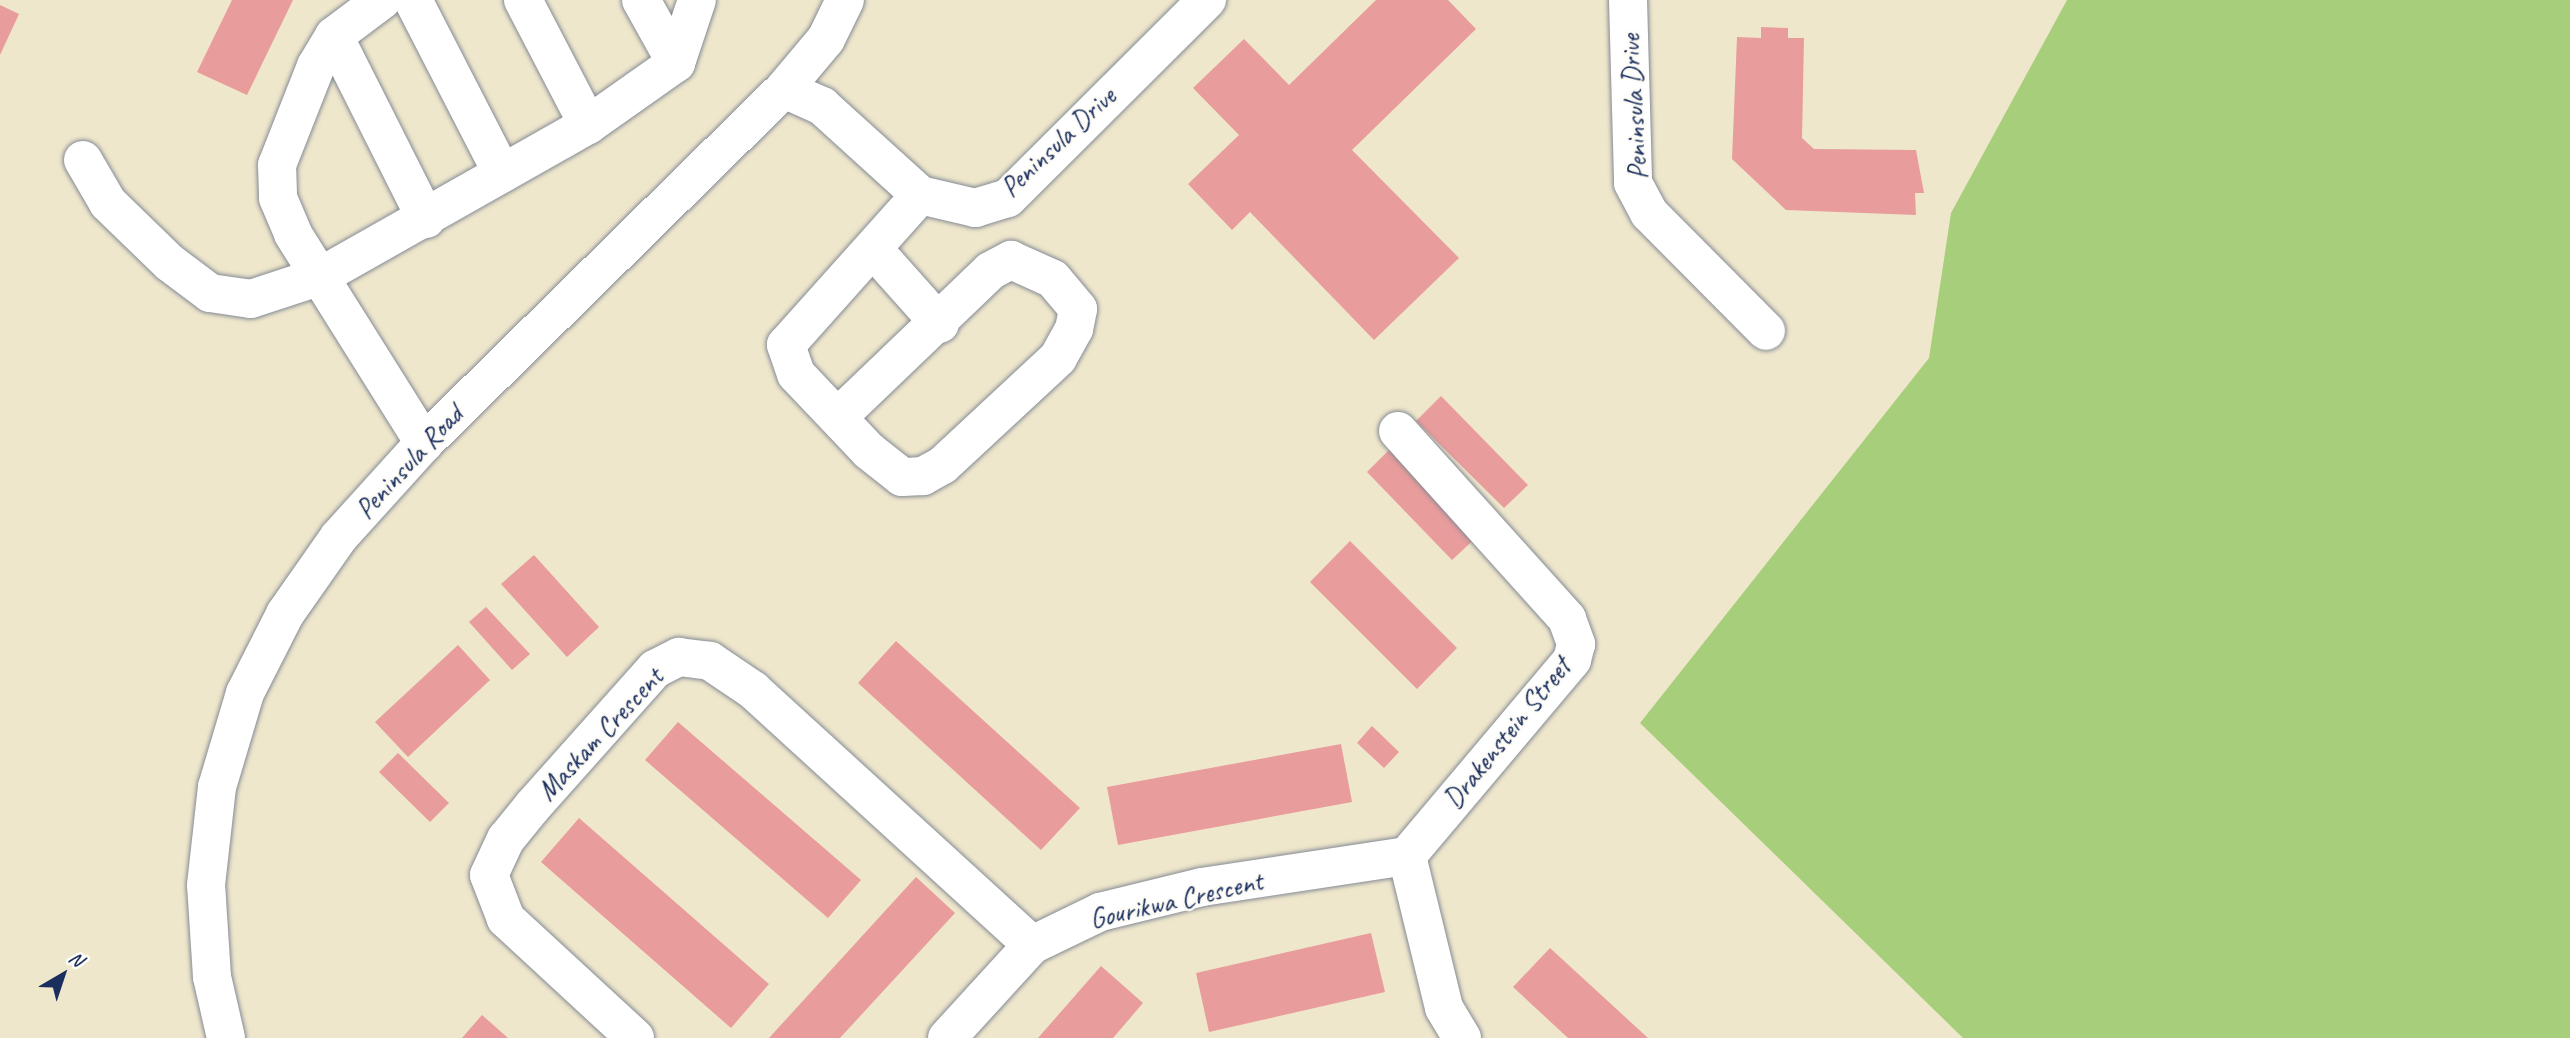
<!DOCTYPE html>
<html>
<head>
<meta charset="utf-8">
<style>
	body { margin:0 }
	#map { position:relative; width:2570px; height:1038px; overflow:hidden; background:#efe7cc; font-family:Caveat,sans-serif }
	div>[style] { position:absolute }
	.green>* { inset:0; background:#a7cf7b }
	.building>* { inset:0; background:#e89c9b }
	.roads { filter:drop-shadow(0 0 2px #858b95) drop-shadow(0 0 2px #858b95) }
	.minor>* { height:38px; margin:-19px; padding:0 19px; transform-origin:19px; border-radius:19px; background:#fff }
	span { translate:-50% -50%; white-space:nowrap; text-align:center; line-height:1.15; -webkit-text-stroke:5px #fdfcf7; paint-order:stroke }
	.street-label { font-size:28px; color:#1b2f5e }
	.north { position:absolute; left:28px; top:940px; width:70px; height:70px; -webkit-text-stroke:5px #fdfcf7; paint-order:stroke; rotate:39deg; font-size:19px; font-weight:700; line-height:28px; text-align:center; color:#1b2f5e }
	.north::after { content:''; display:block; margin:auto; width:24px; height:32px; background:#1b2f5e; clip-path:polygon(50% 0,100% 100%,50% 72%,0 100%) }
</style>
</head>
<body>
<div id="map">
	<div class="green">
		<div style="clip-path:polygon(2067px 0,2570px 0,2570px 1038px,1963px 1038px,1640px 723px,1929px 358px,1951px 213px)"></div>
	</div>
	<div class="building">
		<div style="clip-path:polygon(232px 0,293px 0,247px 95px,197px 72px)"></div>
		<div style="clip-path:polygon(1376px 0,1448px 0,1476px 29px,1352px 150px,1459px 258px,1374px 340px,1250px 212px,1232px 230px,1188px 184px,1239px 135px,1193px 88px,1244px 39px,1289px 85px)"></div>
		<div style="clip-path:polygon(0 5px,19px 14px,0 55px)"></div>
		<div style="clip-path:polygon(1761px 27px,1788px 28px,1788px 38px,1804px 38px,1802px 138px,1814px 149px,1916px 150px,1924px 193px,1915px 193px,1916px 215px,1786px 210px,1732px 159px,1737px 37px,1761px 38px)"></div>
		<div style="clip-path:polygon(1441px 396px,1528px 485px,1504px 508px,1416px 421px)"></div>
		<div style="clip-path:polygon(1394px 445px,1480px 534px,1452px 560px,1367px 472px)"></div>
		<div style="clip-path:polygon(1350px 541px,1457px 648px,1417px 689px,1310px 582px)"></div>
		<div style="clip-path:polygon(534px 555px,599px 627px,567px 657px,501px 584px)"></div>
		<div style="clip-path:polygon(486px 607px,530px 654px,512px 670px,469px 622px)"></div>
		<div style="clip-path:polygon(896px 641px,1080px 808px,1041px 850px,858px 683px)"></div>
		<div style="clip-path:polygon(458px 645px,490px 680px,408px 757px,375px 722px)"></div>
		<div style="clip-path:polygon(678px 722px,861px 880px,828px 918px,645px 760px)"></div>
		<div style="clip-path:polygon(1372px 726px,1399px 752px,1384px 768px,1357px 743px)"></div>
		<div style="clip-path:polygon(1341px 744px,1352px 802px,1118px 845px,1107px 787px)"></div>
		<div style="clip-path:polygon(398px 753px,449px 803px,430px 822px,379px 772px)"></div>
		<div style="clip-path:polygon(579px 818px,769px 984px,731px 1028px,541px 862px)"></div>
		<div style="clip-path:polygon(916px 877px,955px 913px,840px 1038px,769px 1038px)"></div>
		<div style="clip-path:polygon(1371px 933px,1385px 992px,1209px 1032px,1196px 973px)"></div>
		<div style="clip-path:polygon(1550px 948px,1648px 1038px,1568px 1038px,1513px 987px)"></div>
		<div style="clip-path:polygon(1101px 966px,1143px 1003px,1113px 1038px,1038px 1038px)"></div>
		<div style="clip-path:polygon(482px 1015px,508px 1038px,462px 1038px)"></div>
	</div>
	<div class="roads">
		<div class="minor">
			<div style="left:382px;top:0;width:60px;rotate:143.1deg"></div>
			<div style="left:334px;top:36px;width:35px;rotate:121deg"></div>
			<div style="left:316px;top:66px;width:106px;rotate:111.5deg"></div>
			<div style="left:277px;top:165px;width:33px;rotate:88deg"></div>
			<div style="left:278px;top:198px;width:39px;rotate:67deg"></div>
			<div style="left:293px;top:234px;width:247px;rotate:57.9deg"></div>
			<div style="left:413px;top:0;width:195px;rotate:62.8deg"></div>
			<div style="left:523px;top:0;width:141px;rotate:62.5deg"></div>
			<div style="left:641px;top:0;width:72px;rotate:60.9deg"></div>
			<div style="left:1628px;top:0;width:183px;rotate:88.4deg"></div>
			<div style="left:1633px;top:183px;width:34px;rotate:62deg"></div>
			<div style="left:1649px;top:213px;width:166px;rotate:45.2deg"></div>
			<div style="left:334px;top:36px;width:205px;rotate:63.3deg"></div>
			<div style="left:784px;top:89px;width:42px;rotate:24.1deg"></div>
			<div style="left:822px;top:106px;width:132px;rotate:42.2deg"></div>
			<div style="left:83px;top:160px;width:50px;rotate:59.8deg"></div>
			<div style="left:108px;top:203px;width:86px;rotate:44.1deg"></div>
			<div style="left:170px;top:263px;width:50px;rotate:36.9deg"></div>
			<div style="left:210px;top:293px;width:41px;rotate:8.3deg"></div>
			<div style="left:251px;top:299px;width:74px;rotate:-18.2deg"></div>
			<div style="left:321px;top:276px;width:307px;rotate:-29.5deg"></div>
			<div style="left:588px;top:125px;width:108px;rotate:-35.2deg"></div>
			<div style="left:676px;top:63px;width:66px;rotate:-71.6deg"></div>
			<div style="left:920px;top:195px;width:57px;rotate:13.3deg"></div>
			<div style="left:975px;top:208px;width:34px;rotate:-17deg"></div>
			<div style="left:1008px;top:198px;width:281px;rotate:-44.9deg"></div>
			<div style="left:874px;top:250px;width:99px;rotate:48.3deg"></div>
			<div style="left:838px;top:417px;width:211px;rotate:-43.8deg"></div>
			<div style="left:990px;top:271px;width:24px;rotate:-28deg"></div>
			<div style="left:1011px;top:260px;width:46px;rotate:24.3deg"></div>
			<div style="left:1053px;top:279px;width:39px;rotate:50deg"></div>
			<div style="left:1078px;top:309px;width:20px;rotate:101deg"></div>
			<div style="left:1074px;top:329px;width:33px;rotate:119deg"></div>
			<div style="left:1058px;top:358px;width:157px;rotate:137.1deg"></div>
			<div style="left:943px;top:465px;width:23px;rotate:151deg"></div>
			<div style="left:923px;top:476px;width:21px;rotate:177deg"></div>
			<div style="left:902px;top:477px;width:42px;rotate:-141.8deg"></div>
			<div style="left:869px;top:451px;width:106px;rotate:-133.5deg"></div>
			<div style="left:796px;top:374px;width:31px;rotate:-109deg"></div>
			<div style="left:786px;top:345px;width:201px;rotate:-48.2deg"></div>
			<div style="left:1398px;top:431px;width:253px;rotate:48deg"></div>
			<div style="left:1567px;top:619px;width:27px;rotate:70deg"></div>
			<div style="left:1576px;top:644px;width:16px;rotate:104deg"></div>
			<div style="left:1572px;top:660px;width:256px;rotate:130.1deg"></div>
			<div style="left:1407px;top:856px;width:156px;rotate:76.3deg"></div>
			<div style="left:1444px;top:1008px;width:35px;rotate:59deg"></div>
			<div style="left:226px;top:1038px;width:63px;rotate:-102.9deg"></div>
			<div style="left:212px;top:977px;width:92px;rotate:-93.7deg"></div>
			<div style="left:206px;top:885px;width:99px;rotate:-83.6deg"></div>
			<div style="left:217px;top:787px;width:98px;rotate:-73.4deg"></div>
			<div style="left:245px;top:693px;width:89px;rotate:-63.1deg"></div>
			<div style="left:285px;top:614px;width:94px;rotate:-55deg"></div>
			<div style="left:339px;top:537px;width:127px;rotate:-47.9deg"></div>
			<div style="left:424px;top:443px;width:505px;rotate:-44.52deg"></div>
			<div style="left:784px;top:89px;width:65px;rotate:-50deg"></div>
			<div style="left:826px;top:39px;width:43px;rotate:-64deg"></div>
			<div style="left:635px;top:1038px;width:176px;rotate:-137.3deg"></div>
			<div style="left:506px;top:919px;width:47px;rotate:-111.1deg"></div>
			<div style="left:489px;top:875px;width:40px;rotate:-65deg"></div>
			<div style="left:506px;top:839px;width:41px;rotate:-50.9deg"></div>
			<div style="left:532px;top:807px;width:185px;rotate:-48.3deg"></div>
			<div style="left:655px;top:669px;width:27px;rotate:-27deg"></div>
			<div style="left:679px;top:657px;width:31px;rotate:7deg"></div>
			<div style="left:710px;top:661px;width:52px;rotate:34deg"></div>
			<div style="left:753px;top:690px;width:378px;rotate:42.4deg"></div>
			<div style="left:947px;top:1038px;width:126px;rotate:-47.6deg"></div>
			<div style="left:1032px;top:945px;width:76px;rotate:-25.9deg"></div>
			<div style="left:1100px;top:912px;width:105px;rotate:-13.8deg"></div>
			<div style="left:1202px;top:887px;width:207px;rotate:-8.6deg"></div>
		</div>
	</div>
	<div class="street-label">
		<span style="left:1634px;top:107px;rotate:-93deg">Peninsula Drive</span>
		<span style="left:1058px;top:142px;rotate:-43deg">Peninsula Drive</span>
		<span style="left:409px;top:462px;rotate:-47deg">Peninsula Road</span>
		<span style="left:1507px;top:733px;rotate:-51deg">Drakenstein Street</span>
		<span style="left:600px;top:734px;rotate:-47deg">Maskam Crescent</span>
		<span style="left:1176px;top:900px;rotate:-13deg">Gourikwa Crescent</span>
	</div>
	<div class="north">N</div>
</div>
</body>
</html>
